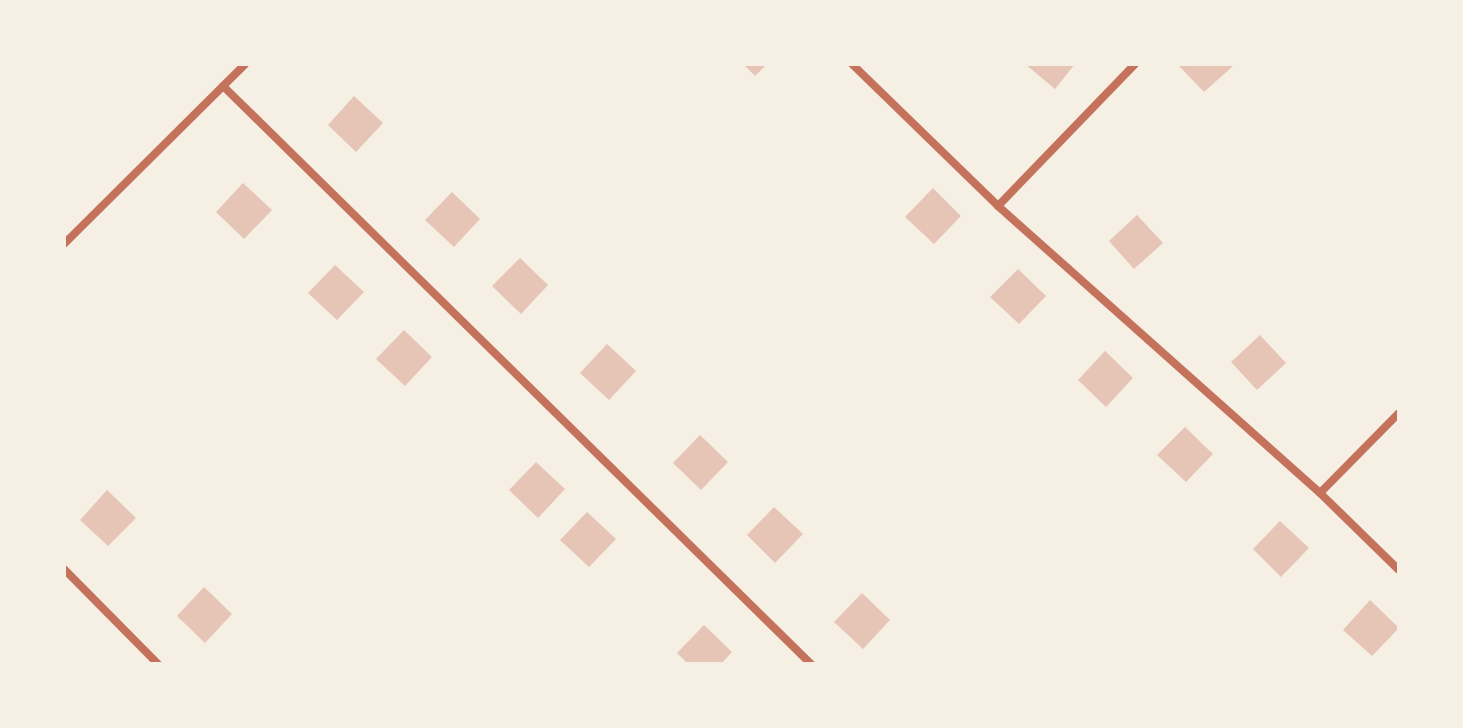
<!DOCTYPE html>
<html>
<head>
<meta charset="utf-8">
<style>
	body { margin:0 }
	#map { position:relative; width:1463px; height:728px; overflow:hidden; background:#f6efe4; font-family:Raleway,sans-serif }
	div>[style] { position:absolute }
	.building>* { inset:0; background:#e6c5b7 }
	.minor>* { height:8px; margin:-4px; padding:0 4px; transform-origin:4px; border-radius:4px; background:#c5725c }
	span { translate:-50% -50%; white-space:nowrap; text-align:center; line-height:1.15; -webkit-text-stroke:7px #f6efe4; paint-order:stroke }
	.frame { position:absolute; inset:0; border:66px solid #f6efe4; pointer-events:none }
</style>
</head>
<body>
<div id="map">
	<div class="building">
		<div style="clip-path:polygon(743px 64px,767px 64px,755px 76px)"></div>
		<div style="clip-path:polygon(1025px 64px,1075px 64px,1055px 89px)"></div>
		<div style="clip-path:polygon(1177px 64px,1231px 64px,1233px 66px,1204px 92px)"></div>
		<div style="clip-path:polygon(354px 96px,383px 123px,356px 152px,328px 125px)"></div>
		<div style="clip-path:polygon(243px 183px,272px 210px,244px 239px,216px 212px)"></div>
		<div style="clip-path:polygon(933px 188px,961px 216px,934px 244px,905px 217px)"></div>
		<div style="clip-path:polygon(452px 192px,480px 219px,454px 247px,425px 220px)"></div>
		<div style="clip-path:polygon(1137px 215px,1163px 243px,1134px 269px,1109px 241px)"></div>
		<div style="clip-path:polygon(520px 258px,548px 285px,521px 314px,492px 286px)"></div>
		<div style="clip-path:polygon(335px 265px,364px 292px,337px 320px,308px 293px)"></div>
		<div style="clip-path:polygon(1018px 269px,1046px 296px,1019px 324px,990px 297px)"></div>
		<div style="clip-path:polygon(404px 330px,432px 357px,405px 386px,376px 359px)"></div>
		<div style="clip-path:polygon(1260px 335px,1286px 363px,1257px 390px,1231px 362px)"></div>
		<div style="clip-path:polygon(607px 344px,636px 371px,609px 400px,580px 373px)"></div>
		<div style="clip-path:polygon(1105px 351px,1133px 378px,1106px 407px,1078px 380px)"></div>
		<div style="clip-path:polygon(1185px 427px,1213px 454px,1186px 482px,1157px 455px)"></div>
		<div style="clip-path:polygon(700px 435px,728px 462px,701px 490px,673px 463px)"></div>
		<div style="clip-path:polygon(536px 462px,565px 489px,538px 518px,509px 490px)"></div>
		<div style="clip-path:polygon(107px 490px,136px 518px,108px 546px,80px 520px)"></div>
		<div style="clip-path:polygon(774px 507px,803px 534px,775px 563px,747px 535px)"></div>
		<div style="clip-path:polygon(587px 512px,616px 539px,589px 567px,560px 540px)"></div>
		<div style="clip-path:polygon(1280px 521px,1309px 548px,1281px 577px,1253px 549px)"></div>
		<div style="clip-path:polygon(204px 587px,232px 614px,205px 643px,177px 616px)"></div>
		<div style="clip-path:polygon(862px 593px,890px 620px,863px 649px,834px 622px)"></div>
		<div style="clip-path:polygon(1370px 600px,1399px 628px,1372px 656px,1343px 630px)"></div>
		<div style="clip-path:polygon(704px 625px,732px 652px,721px 664px,688px 664px,677px 653px)"></div>
	</div>
	<div class="minor">
		<div style="left:852px;top:64px;width:204px;rotate:44.2deg"></div>
		<div style="left:998px;top:206px;width:431px;rotate:41.7deg"></div>
		<div style="left:1320px;top:493px;width:110px;rotate:44.3deg"></div>
		<div style="left:223px;top:86px;width:825px;rotate:44.51deg"></div>
		<div style="left:998px;top:206px;width:197px;rotate:-46deg"></div>
		<div style="left:64px;top:244px;width:255px;rotate:-44.8deg"></div>
		<div style="left:1320px;top:493px;width:112px;rotate:-45.4deg"></div>
		<div style="left:64px;top:569px;width:134px;rotate:45.3deg"></div>
	</div>
	<div class="frame"></div>
</div>
</body>
</html>
